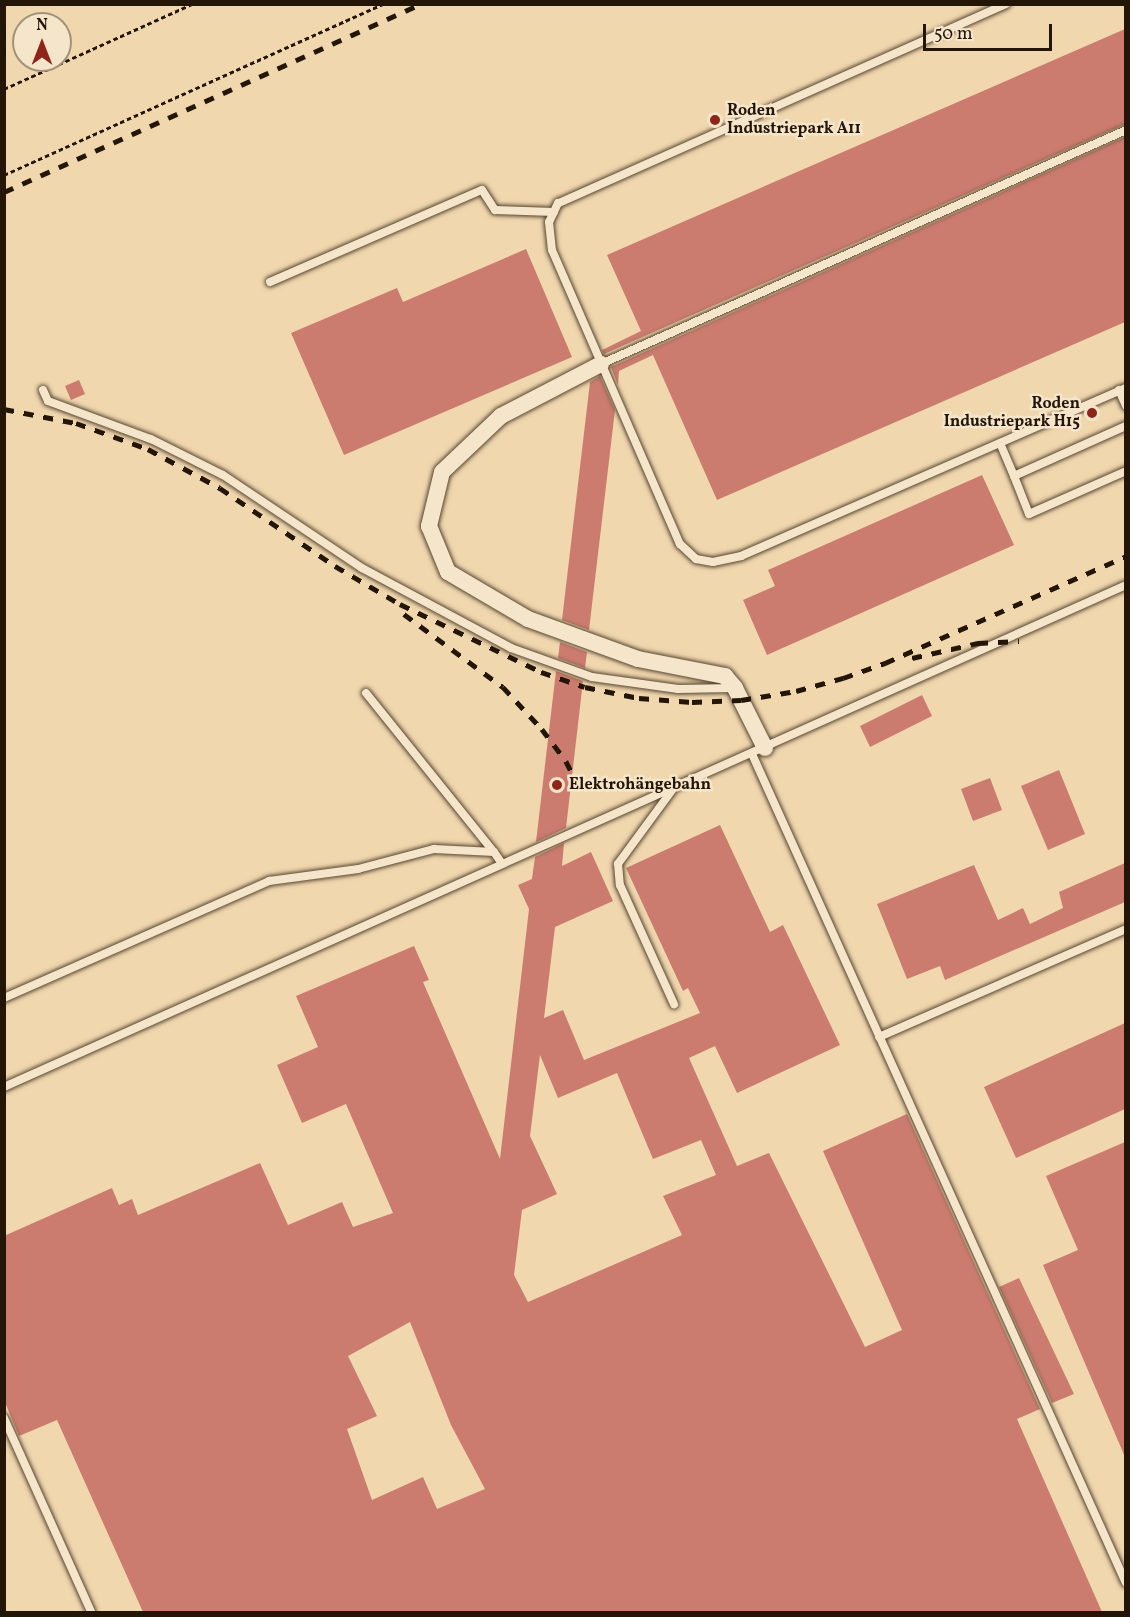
<!DOCTYPE html>
<html>
<head>
<meta charset="utf-8">
<style>
	body { margin:0 }
	#map { position:relative; width:1130px; height:1617px; overflow:hidden; background:#f0d7ae; font-family:Vollkorn,serif }
	div>[style] { position:absolute }
	.building>* { inset:0; background:#cb7c6f }
	.path>* { height:3px; margin-top:-1.5px; transform-origin:0; background:repeating-linear-gradient(90deg,#241607 0 4.5px,transparent 0 7.5px) }
	.roads { filter:drop-shadow(0 0 2px #574631) drop-shadow(0 0 2px #574631) }
	.service>* { height:8px; margin:-4px; padding:0 4px; transform-origin:4px; border-radius:4px; background:#f5e5ca }
	.minor>* { height:16px; margin:-8px; padding:0 8px; transform-origin:8px; border-radius:8px; background:#f5e5ca }
	.rail>* { height:4.5px; margin-top:-2.25px; transform-origin:0; background:repeating-linear-gradient(90deg,#241607 0 10px,transparent 0 20px) }
	.dots>* { width:16px; height:16px; translate:-50% -50%; box-sizing:border-box; border:3px solid #f5e5ca; border-radius:50% }
	span { translate:-50% -50%; white-space:nowrap; text-align:center; line-height:1.15; -webkit-text-stroke:5px #f5e5ca; paint-order:stroke }
	.poi-label { font-size:16px; color:#241607; font-weight:700 }
	.left { translate:0 -50%; text-align:left }
	.right { translate:-100% -50%; text-align:right }
	.frame { position:absolute; inset:0; border:6px solid #241607; pointer-events:none }
	.north { position:absolute; left:12px; top:12px; width:60px; height:60px; box-sizing:border-box; background:#f5e5ca; border:2px solid #a1927c; border-radius:50%; rotate:0deg; font-size:16px; font-weight:700; line-height:24px; text-align:center; color:#241607 }
	.north::after { content:''; display:block; margin:auto; width:21px; height:27px; background:#8f2418; clip-path:polygon(50% 0,100% 100%,50% 72%,0 100%) }
	.scale { position:absolute; left:923px; top:24px; width:129px; height:27px; box-sizing:border-box; border:3px solid #241607; border-top:0; padding-left:8px; font-size:18px; line-height:21px; white-space:nowrap; color:#241607; -webkit-text-stroke:4px #f5e5ca; paint-order:stroke }
</style>
</head>
<body>
<div id="map">
	<div class="building">
		<div style="clip-path:polygon(1125px 29px,1125px 124px,604px 354px,602px 350px,641px 331px,607px 255px)"></div>
		<div style="clip-path:polygon(1125px 137px,1125px 322px,717px 500px,653px 355px,619px 371px,618px 385px,611px 367px)"></div>
		<div style="clip-path:polygon(526px 249px,572px 357px,344px 455px,291px 333px,397px 288px,403px 302px)"></div>
		<div style="clip-path:polygon(600px 376px,615px 410px,589px 630px,562px 620px,590px 382px)"></div>
		<div style="clip-path:polygon(79px 380px,85px 394px,71px 400px,65px 386px)"></div>
		<div style="clip-path:polygon(982px 475px,1014px 545px,767px 655px,743px 600px,775px 586px,768px 570px)"></div>
		<div style="clip-path:polygon(560px 642px,587px 652px,585px 668px,558px 658px)"></div>
		<div style="clip-path:polygon(556px 671px,583px 681px,566px 828px,536px 842px)"></div>
		<div style="clip-path:polygon(922px 695px,932px 716px,870px 747px,860px 726px)"></div>
		<div style="clip-path:polygon(1059px 770px,1085px 834px,1048px 850px,1021px 786px)"></div>
		<div style="clip-path:polygon(990px 778px,1002px 810px,973px 821px,961px 789px)"></div>
		<div style="clip-path:polygon(evenodd,720px 825px,770px 932px,783px 925px,840px 1045px,737px 1093px,715px 1046px,689px 1058px,737px 1166px,769px 1153px,865px 1347px,902px 1330px,823px 1151px,907px 1114px,1040px 1409px,1017px 1419px,1102px 1612px,143px 1612px,57px 1420px,19px 1436px,4px 1400px,4px 1236px,112px 1188px,119px 1205px,132px 1199px,138px 1215px,260px 1163px,288px 1225px,342px 1202px,353px 1227px,393px 1213px,346px 1104px,302px 1123px,277px 1065px,318px 1047px,296px 996px,414px 946px,429px 980px,423px 982px,500px 1159px,529px 909px,518px 885px,532px 879px,535px 857px,564px 843px,562px 866px,591px 852px,613px 901px,555px 927px,544px 1018px,563px 1010px,584px 1060px,700px 1013px,688px 988px,683px 991px,626px 868px,720px 825px,540px 1055px,558px 1098px,617px 1073px,653px 1159px,701px 1140px,716px 1175px,663px 1196px,682px 1235px,528px 1302px,514px 1275px,522px 1210px,557px 1194px,530px 1136px,540px 1055px,720px 825px,410px 1322px,451px 1425px,485px 1489px,437px 1509px,423px 1477px,372px 1500px,347px 1429px,377px 1416px,348px 1356px,410px 1322px)"></div>
		<div style="clip-path:polygon(1125px 863px,1125px 902px,945px 980px,940px 966px,907px 979px,877px 904px,974px 865px,998px 920px,1023px 908px,1030px 924px,1063px 908px,1059px 892px)"></div>
		<div style="clip-path:polygon(1125px 1023px,1125px 1109px,1016px 1158px,984px 1087px)"></div>
		<div style="clip-path:polygon(1125px 1142px,1125px 1457px,1043px 1265px,1078px 1250px,1046px 1176px)"></div>
		<div style="clip-path:polygon(1019px 1278px,1074px 1394px,1052px 1403px,999px 1287px)"></div>
	</div>
	<div class="path">
		<div style="left:4px;top:89px;width:206px;rotate:-24.3deg"></div>
		<div style="left:4px;top:175px;width:416px;rotate:-24.3deg"></div>
	</div>
	<div class="roads">
		<div class="service">
			<div style="left:1006px;top:4px;width:490px;rotate:156deg"></div>
			<div style="left:558px;top:203px;width:21px;rotate:115deg"></div>
			<div style="left:549px;top:222px;width:28px;rotate:84deg"></div>
			<div style="left:552px;top:250px;width:321px;rotate:66.5deg"></div>
			<div style="left:680px;top:544px;width:22px;rotate:43deg"></div>
			<div style="left:696px;top:559px;width:17px;rotate:10deg"></div>
			<div style="left:713px;top:562px;width:29px;rotate:-12deg"></div>
			<div style="left:741px;top:556px;width:420px;rotate:-23.6deg"></div>
			<div style="left:270px;top:282px;width:231px;rotate:-23.5deg"></div>
			<div style="left:482px;top:190px;width:24px;rotate:57deg"></div>
			<div style="left:495px;top:210px;width:59px;rotate:1.9deg"></div>
			<div style="left:601px;top:364px;width:575px;rotate:-24.02deg"></div>
			<div style="left:43px;top:390px;width:12px;rotate:66deg"></div>
			<div style="left:48px;top:401px;width:110px;rotate:20.3deg"></div>
			<div style="left:151px;top:439px;width:80px;rotate:26.6deg"></div>
			<div style="left:223px;top:475px;width:167px;rotate:33.8deg"></div>
			<div style="left:362px;top:568px;width:169px;rotate:28.2deg"></div>
			<div style="left:511px;top:648px;width:86px;rotate:19.7deg"></div>
			<div style="left:592px;top:677px;width:87px;rotate:7.9deg"></div>
			<div style="left:678px;top:689px;width:56px;rotate:-1deg"></div>
			<div style="left:1119px;top:390px;width:17px;rotate:66deg"></div>
			<div style="left:1000px;top:443px;width:36px;rotate:67deg"></div>
			<div style="left:1014px;top:476px;width:123px;rotate:-24.1deg"></div>
			<div style="left:1014px;top:476px;width:41px;rotate:68.5deg"></div>
			<div style="left:1029px;top:514px;width:106px;rotate:-23.9deg"></div>
			<div style="left:366px;top:693px;width:204px;rotate:51.2deg"></div>
			<div style="left:752px;top:754px;width:909px;rotate:65.72deg"></div>
			<div style="left:673px;top:789px;width:93px;rotate:126.3deg"></div>
			<div style="left:618px;top:864px;width:21px;rotate:85deg"></div>
			<div style="left:620px;top:885px;width:131px;rotate:65.6deg"></div>
			<div style="left:4px;top:998px;width:290px;rotate:-23.8deg"></div>
			<div style="left:269px;top:881px;width:90px;rotate:-7.7deg"></div>
			<div style="left:358px;top:869px;width:79px;rotate:-14.7deg"></div>
			<div style="left:434px;top:849px;width:60px;rotate:2.9deg"></div>
			<div style="left:494px;top:852px;width:14px;rotate:56deg"></div>
			<div style="left:879px;top:1037px;width:270px;rotate:-23.6deg"></div>
			<div style="left:4px;top:1087px;width:1229px;rotate:-24.1deg"></div>
			<div style="left:4px;top:1418px;width:213px;rotate:65.8deg"></div>
		</div>
		<div class="minor">
			<div style="left:601px;top:364px;width:113px;rotate:152.5deg"></div>
			<div style="left:501px;top:416px;width:81px;rotate:136.5deg"></div>
			<div style="left:442px;top:472px;width:56px;rotate:103.5deg"></div>
			<div style="left:429px;top:526px;width:50px;rotate:67.6deg"></div>
			<div style="left:448px;top:572px;width:93px;rotate:30.4deg"></div>
			<div style="left:528px;top:619px;width:117px;rotate:20deg"></div>
			<div style="left:638px;top:659px;width:89px;rotate:11.1deg"></div>
			<div style="left:725px;top:676px;width:16px;rotate:50deg"></div>
			<div style="left:735px;top:688px;width:67px;rotate:63.4deg"></div>
		</div>
	</div>
	<div class="rail">
		<div style="left:4px;top:192px;width:457px;rotate:-24.3deg"></div>
		<div style="left:4px;top:409px;width:73px;rotate:11deg"></div>
		<div style="left:76px;top:423px;width:77px;rotate:19.9deg"></div>
		<div style="left:148px;top:449px;width:82px;rotate:28.4deg"></div>
		<div style="left:220px;top:488px;width:139px;rotate:34.1deg"></div>
		<div style="left:335px;top:566px;width:75px;rotate:30.3deg"></div>
		<div style="left:400px;top:604px;width:157px;rotate:25.7deg"></div>
		<div style="left:541px;top:672px;width:46px;rotate:18.8deg"></div>
		<div style="left:585px;top:687px;width:55px;rotate:11.5deg"></div>
		<div style="left:639px;top:698px;width:53px;rotate:4.3deg"></div>
		<div style="left:692px;top:702px;width:49px;rotate:-2.3deg"></div>
		<div style="left:741px;top:700px;width:56px;rotate:-9.3deg"></div>
		<div style="left:796px;top:691px;width:49px;rotate:-15.5deg"></div>
		<div style="left:843px;top:678px;width:45px;rotate:-19.7deg"></div>
		<div style="left:885px;top:663px;width:264px;rotate:-23.9deg"></div>
		<div style="left:404px;top:614px;width:123px;rotate:36.4deg"></div>
		<div style="left:503px;top:687px;width:57px;rotate:47.1deg"></div>
		<div style="left:542px;top:729px;width:40px;rotate:53deg"></div>
		<div style="left:566px;top:761px;width:28px;rotate:63deg"></div>
		<div style="left:912px;top:658px;width:68px;rotate:-12.8deg"></div>
		<div style="left:978px;top:643px;width:41px;rotate:-2.8deg"></div>
	</div>
	<div class="dots">
		<div style="left:715px;top:120px;background:#8f2418"></div>
		<div style="left:1092px;top:413px;background:#8f2418"></div>
		<div style="left:557px;top:785px;background:#8f2418"></div>
	</div>
	<div class="poi-label">
		<span class="left" style="left:727px;top:120px">Roden<br>Industriepark A11</span>
		<span class="right" style="left:1080px;top:413px">Roden<br>Industriepark H15</span>
		<span class="left" style="left:569px;top:785px">Elektrohängebahn</span>
	</div>
	<div class="frame"></div>
	<div class="north">N</div>
	<div class="scale">50 m</div>
</div>
</body>
</html>
